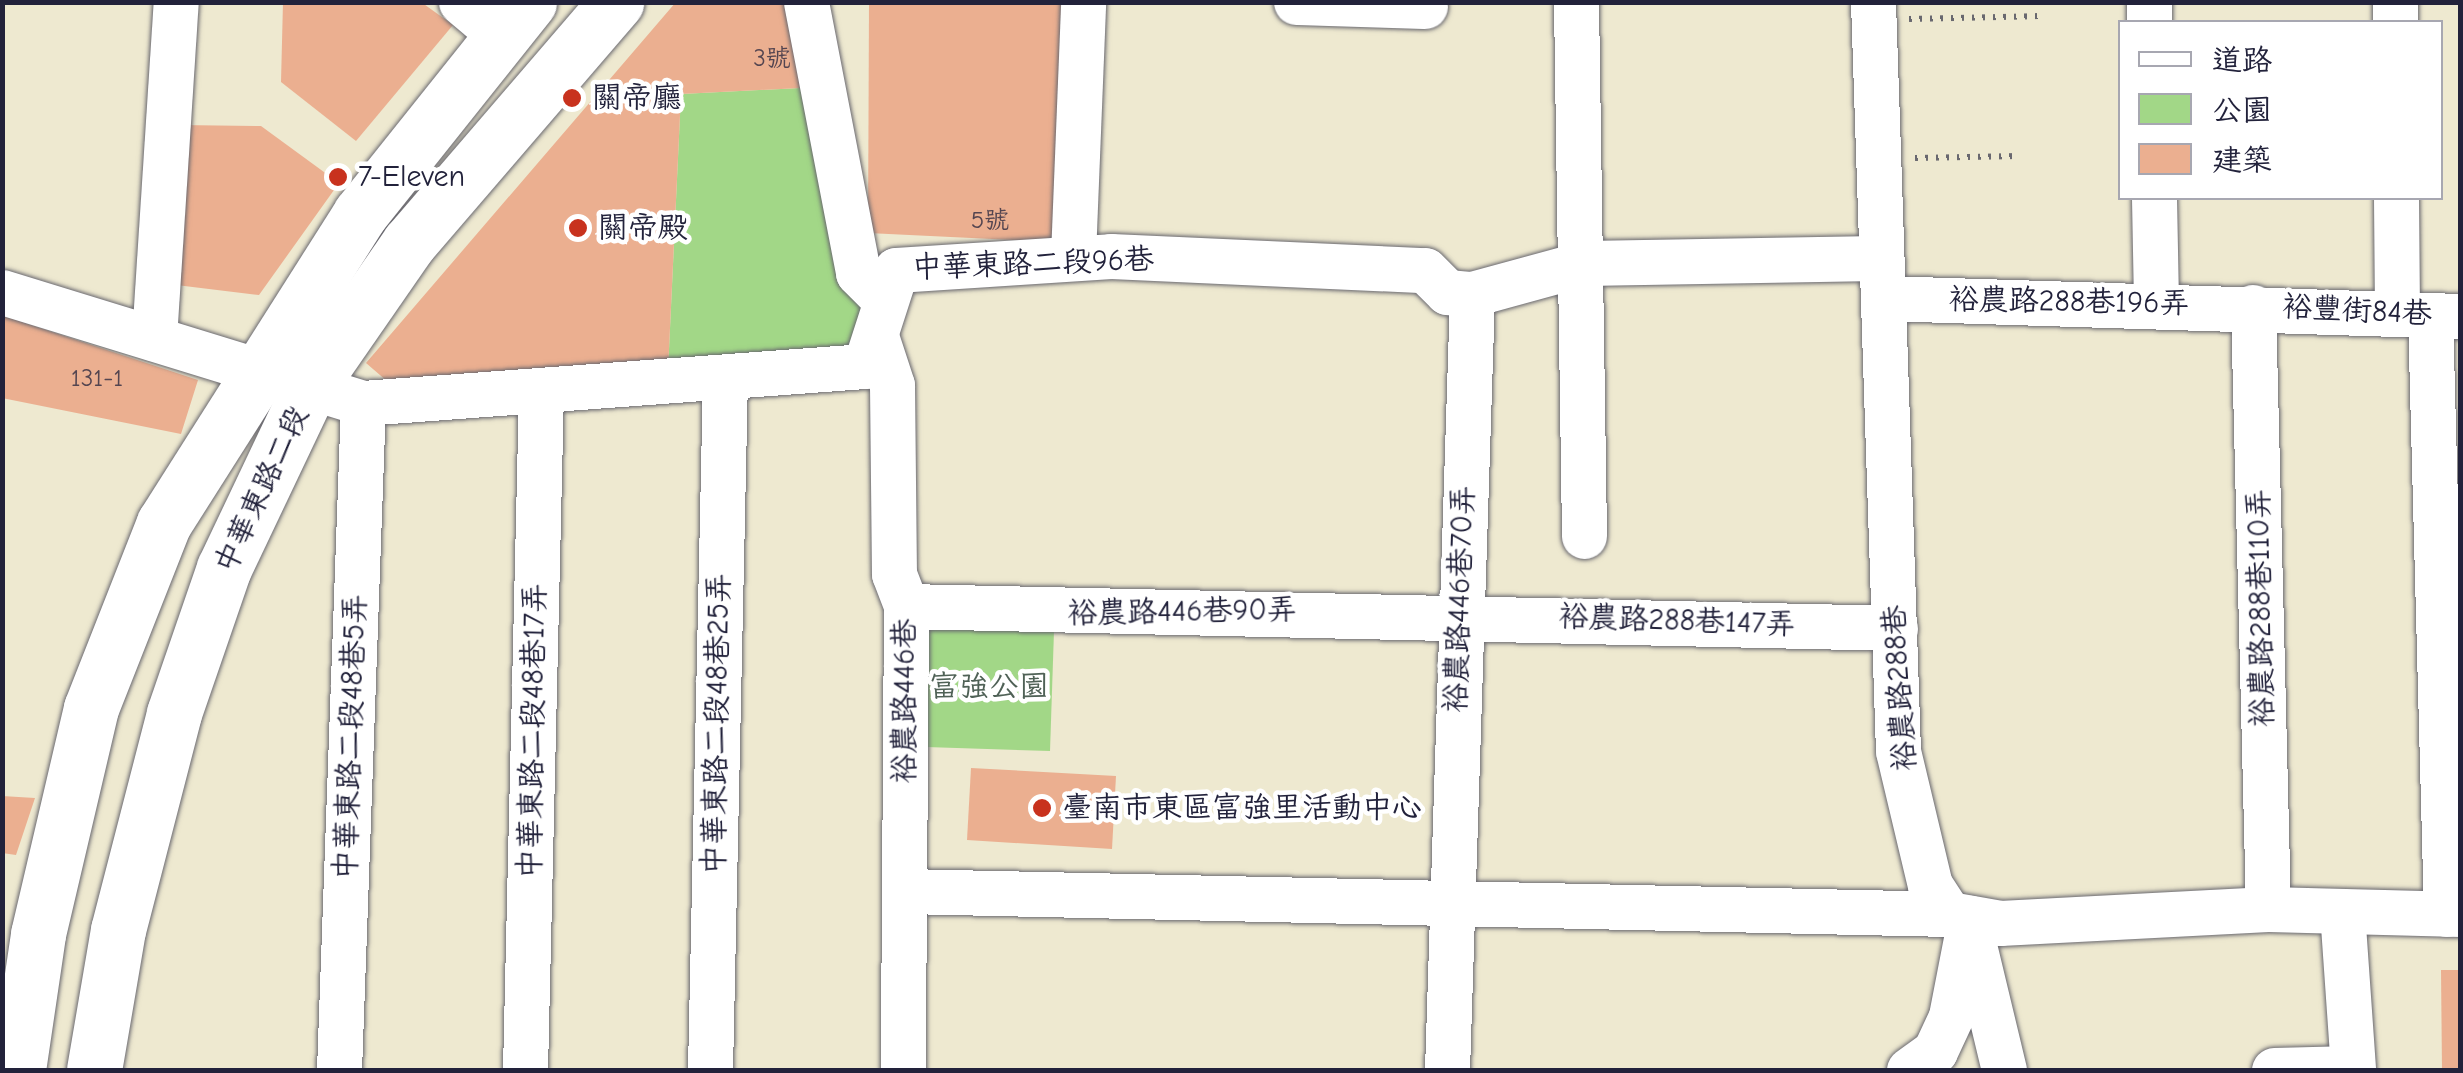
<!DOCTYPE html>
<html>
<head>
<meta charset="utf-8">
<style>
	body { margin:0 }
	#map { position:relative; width:2463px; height:1073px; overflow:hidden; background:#eee9d0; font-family:"Comic Neue","LXGW WenKai TC",sans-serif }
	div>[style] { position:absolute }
	.green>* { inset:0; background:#a2d787 }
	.building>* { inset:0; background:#ebaf90 }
	.path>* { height:6px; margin-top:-3px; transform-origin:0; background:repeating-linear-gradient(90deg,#69686f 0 2.5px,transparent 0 10.5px) }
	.roads { filter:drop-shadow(0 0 2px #69686f) drop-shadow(0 0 2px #69686f) }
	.minor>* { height:45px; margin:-22.5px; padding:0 22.5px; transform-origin:22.5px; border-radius:22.5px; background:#fff }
	.major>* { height:55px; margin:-27.5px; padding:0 27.5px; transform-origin:27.5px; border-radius:27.5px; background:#fff }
	.dots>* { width:28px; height:28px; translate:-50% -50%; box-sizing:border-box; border:5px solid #fff; border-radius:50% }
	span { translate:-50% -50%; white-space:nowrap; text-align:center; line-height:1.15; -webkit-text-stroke:9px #fff; paint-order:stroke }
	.number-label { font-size:25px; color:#544550 }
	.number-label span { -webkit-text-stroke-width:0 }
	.poi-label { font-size:30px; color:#22223b }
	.left { translate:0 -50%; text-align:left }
	.street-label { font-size:30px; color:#22223b }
	.park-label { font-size:30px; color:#4f6156 }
	.frame { position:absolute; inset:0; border:5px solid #22223b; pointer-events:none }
	.legend { position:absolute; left:2118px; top:20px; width:325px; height:180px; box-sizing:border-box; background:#fff; border:2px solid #a7a7b1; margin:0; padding:12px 18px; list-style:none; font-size:30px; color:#22223b }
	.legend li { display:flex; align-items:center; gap:20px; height:50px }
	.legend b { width:50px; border:2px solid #a7a7b1 }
</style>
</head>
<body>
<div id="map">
	<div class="green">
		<div style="clip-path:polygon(819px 87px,879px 299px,862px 360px,668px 371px,681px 94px)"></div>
		<div style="clip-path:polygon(928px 622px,1054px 631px,1050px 751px,926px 747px)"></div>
	</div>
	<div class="building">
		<div style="clip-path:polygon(283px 2px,421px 2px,453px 25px,356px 141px,281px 82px)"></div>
		<div style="clip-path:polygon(676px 2px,797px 2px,819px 87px,681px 94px,668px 371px,402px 394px,366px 363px)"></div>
		<div style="clip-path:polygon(869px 2px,1061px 2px,1057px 242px,868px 233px)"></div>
		<div style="clip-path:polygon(179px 125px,261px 126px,339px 183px,259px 295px,168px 284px)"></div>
		<div style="clip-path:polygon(2px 302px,19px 321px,198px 380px,181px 434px,2px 398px)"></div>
		<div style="clip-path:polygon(971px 768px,1116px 776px,1112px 849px,967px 840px)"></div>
		<div style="clip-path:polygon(2px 796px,35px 798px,16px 855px,2px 853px)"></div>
		<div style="clip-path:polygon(2441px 970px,2460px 970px,2460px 1070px,2442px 1070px)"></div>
	</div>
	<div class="path">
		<div style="left:1909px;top:19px;width:129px;rotate:-1.3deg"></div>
		<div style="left:1915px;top:158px;width:104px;rotate:-1.1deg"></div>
	</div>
	<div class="roads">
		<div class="minor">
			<div style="left:461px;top:2px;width:51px;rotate:40.2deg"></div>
			<div style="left:806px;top:2px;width:276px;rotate:79.1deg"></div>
			<div style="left:858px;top:273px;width:34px;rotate:45deg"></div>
			<div style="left:1296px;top:2px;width:129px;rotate:1.8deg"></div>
			<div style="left:1576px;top:2px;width:534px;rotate:89.14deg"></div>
			<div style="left:1873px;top:2px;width:749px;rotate:88.09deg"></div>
			<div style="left:1898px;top:751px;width:138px;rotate:76.6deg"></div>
			<div style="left:1930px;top:885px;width:35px;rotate:57deg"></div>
			<div style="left:1949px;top:914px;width:52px;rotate:10deg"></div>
			<div style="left:2000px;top:923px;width:268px;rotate:-3deg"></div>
			<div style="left:2268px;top:909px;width:192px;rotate:1.5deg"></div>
			<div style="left:2149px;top:2px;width:20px;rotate:90deg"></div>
			<div style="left:2395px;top:2px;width:20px;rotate:90deg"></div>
			<div style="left:2154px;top:198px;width:107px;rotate:88.9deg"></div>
			<div style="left:2396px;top:198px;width:115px;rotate:89.5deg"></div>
			<div style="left:1073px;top:256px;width:254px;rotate:-87.7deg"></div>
			<div style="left:2px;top:292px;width:378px;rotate:17.1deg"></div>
			<div style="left:363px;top:403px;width:503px;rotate:-4.22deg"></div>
			<div style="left:865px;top:366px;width:101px;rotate:-72.1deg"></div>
			<div style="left:896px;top:270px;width:215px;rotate:-3.7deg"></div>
			<div style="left:1111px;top:256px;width:314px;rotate:2.6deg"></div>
			<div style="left:1425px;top:270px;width:31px;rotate:45deg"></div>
			<div style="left:1447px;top:292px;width:25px;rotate:5deg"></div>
			<div style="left:1472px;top:294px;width:117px;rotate:-15.3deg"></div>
			<div style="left:1585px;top:263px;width:292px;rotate:-1deg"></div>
			<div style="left:1884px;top:298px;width:575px;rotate:1.79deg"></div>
			<div style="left:2253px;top:307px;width:602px;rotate:88.57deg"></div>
			<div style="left:2430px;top:315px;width:599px;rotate:88.47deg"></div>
			<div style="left:876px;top:336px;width:52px;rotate:71.9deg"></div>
			<div style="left:892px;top:385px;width:189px;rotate:89.4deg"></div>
			<div style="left:894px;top:574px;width:34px;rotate:69deg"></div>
			<div style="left:906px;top:606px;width:464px;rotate:90.4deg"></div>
			<div style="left:154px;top:338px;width:337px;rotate:-86.3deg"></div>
			<div style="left:906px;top:606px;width:989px;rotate:1.27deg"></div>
			<div style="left:904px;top:891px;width:1045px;rotate:1.26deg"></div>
			<div style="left:2342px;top:911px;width:159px;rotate:86deg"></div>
			<div style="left:1974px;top:945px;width:129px;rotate:76.5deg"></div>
			<div style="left:339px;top:1070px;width:667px;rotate:-87.94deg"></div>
			<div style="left:525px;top:1070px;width:679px;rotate:-88.65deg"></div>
			<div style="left:710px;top:1070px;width:693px;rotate:-88.76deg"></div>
			<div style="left:1447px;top:1070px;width:776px;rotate:-88.15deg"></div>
			<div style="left:1909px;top:1070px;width:32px;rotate:-36deg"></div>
			<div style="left:1935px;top:1051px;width:38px;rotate:-65deg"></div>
			<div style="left:1951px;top:1016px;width:100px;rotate:-79deg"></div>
			<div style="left:2274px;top:1070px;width:78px;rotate:-1.5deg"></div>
		</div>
		<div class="major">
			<div style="left:18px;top:1070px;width:137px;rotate:-81.6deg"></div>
			<div style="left:38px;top:934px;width:232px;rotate:-76.8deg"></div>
			<div style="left:91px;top:708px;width:199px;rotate:-68.5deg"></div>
			<div style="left:164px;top:523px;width:366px;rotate:-57.6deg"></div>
			<div style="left:360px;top:214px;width:271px;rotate:-51.4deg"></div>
			<div style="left:94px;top:1070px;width:142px;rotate:-80.3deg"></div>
			<div style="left:118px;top:930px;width:224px;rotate:-75.5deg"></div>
			<div style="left:174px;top:713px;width:153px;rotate:-71deg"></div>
			<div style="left:224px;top:568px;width:205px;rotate:-64.6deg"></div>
			<div style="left:312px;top:383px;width:170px;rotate:-55.3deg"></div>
			<div style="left:409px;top:243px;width:318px;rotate:-49.3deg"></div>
		</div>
	</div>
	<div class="dots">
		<div style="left:572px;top:98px;background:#c8321e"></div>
		<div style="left:338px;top:177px;background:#c8321e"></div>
		<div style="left:578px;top:228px;background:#c8321e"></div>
		<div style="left:1042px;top:808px;background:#c8321e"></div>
	</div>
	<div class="number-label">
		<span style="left:772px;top:58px">3號</span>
		<span style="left:990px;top:220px">5號</span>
		<span style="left:97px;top:378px">131-1</span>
	</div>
	<div class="poi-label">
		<span class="left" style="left:592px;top:98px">關帝廳</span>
		<span class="left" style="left:358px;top:177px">7-Eleven</span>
		<span class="left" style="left:598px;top:228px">關帝殿</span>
		<span class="left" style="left:1062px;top:808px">臺南市東區富強里活動中心</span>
	</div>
	<div class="street-label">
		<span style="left:1033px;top:264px;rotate:-2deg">中華東路二段96巷</span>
		<span style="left:2069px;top:302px;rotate:1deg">裕農路288巷196弄</span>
		<span style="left:2357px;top:311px;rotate:3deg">裕豐街84巷</span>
		<span style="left:262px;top:490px;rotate:-65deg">中華東路二段</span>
		<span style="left:1460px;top:599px;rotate:-88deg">裕農路446巷70弄</span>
		<span style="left:2261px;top:608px;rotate:-91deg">裕農路288巷110弄</span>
		<span style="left:1182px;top:612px;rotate:-1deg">裕農路446巷90弄</span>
		<span style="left:1677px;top:621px;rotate:2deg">裕農路288巷147弄</span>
		<span style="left:1900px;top:688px;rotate:-94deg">裕農路288巷</span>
		<span style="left:905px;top:701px;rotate:-90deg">裕農路446巷</span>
		<span style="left:717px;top:724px;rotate:-89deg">中華東路二段48巷25弄</span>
		<span style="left:533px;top:731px;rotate:-89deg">中華東路二段48巷17弄</span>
		<span style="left:351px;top:737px;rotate:-88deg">中華東路二段48巷5弄</span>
	</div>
	<div class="park-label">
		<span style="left:989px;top:687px">富強公園</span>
	</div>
	<div class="frame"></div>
	<ul class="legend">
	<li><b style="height:12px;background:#fff"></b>道路</li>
	<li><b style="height:28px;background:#a2d787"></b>公園</li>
	<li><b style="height:28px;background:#ebaf90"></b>建築</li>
	</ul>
</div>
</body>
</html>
